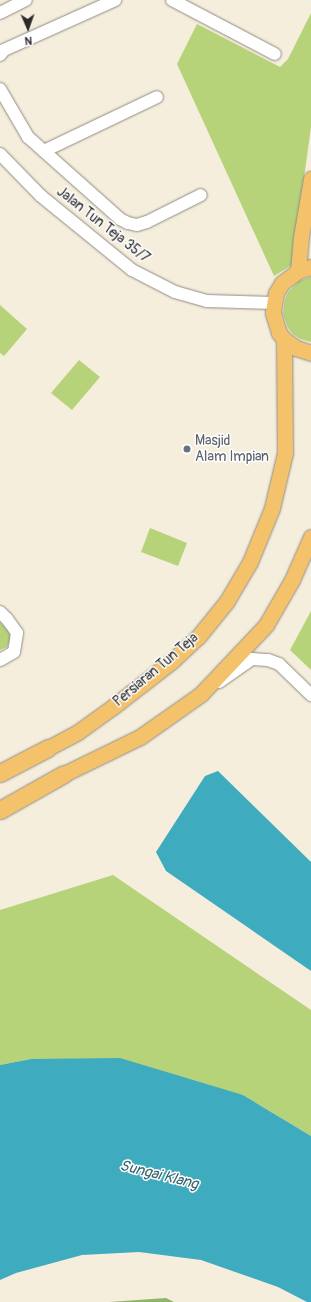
<!DOCTYPE html>
<html>
<head>
<meta charset="utf-8">
<style>
	body { margin:0 }
	#map { position:relative; width:311px; height:1302px; overflow:hidden; background:#f5eedc; font-family:Pangolin,sans-serif }
	div>[style] { position:absolute }
	.green>* { inset:0; background:#b6d37a }
	.forest>* { inset:0; background:#90b56a }
	.water>* { inset:0; background:#3fabbe }
	.roads { filter:drop-shadow(0 0 1px #908c84) drop-shadow(0 0 1px #908c84) }
	.minor>* { height:12px; margin:-6px; padding:0 6px; transform-origin:6px; border-radius:6px; background:#fff }
	.major>* { height:15px; margin:-7.5px; padding:0 7.5px; transform-origin:7.5px; border-radius:7.5px; background:#f4c26a }
	.highway>* { height:17px; margin:-8.5px; padding:0 8.5px; transform-origin:8.5px; border-radius:8.5px; background:#f4c26a }
	.dots>* { width:11px; height:11px; translate:-50% -50%; box-sizing:border-box; border:2px solid #fff; border-radius:50% }
	span { translate:-50% -50%; white-space:nowrap; text-align:center; line-height:1.15; -webkit-text-stroke:3px #fff; paint-order:stroke }
	.street-label { font-size:14px; color:#2b2b2b }
	.worship-label { font-size:14px; color:#5b616d }
	.left { translate:0 -50%; text-align:left }
	.water-label { font-size:15px; color:#34656d; font-style:italic }
	.north { position:absolute; left:8px; top:8px; width:40px; height:40px; -webkit-text-stroke:3px #fff; paint-order:stroke; rotate:178deg; font-size:11px; font-weight:700; line-height:16px; text-align:center; color:#2b2b2b }
	.north::after { content:''; display:block; margin:auto; width:14px; height:18px; background:#2b2b2b; clip-path:polygon(50% 0,100% 100%,50% 72%,0 100%) }
</style>
</head>
<body>
<div id="map">
	<div class="green">
		<div style="clip-path:polygon(311px 13px,311px 127px,292px 265px,274px 276px,177px 64px,197px 24px,280px 67px,288px 59px)"></div>
		<div style="clip-path:polygon(311px 277px,311px 342px,300px 339px,293px 334px,288px 328px,283px 314px,285px 299px,288px 292px,299px 281px)"></div>
		<div style="clip-path:polygon(0 305px,27px 329px,4px 356px,0 353px)"></div>
		<div style="clip-path:polygon(79px 360px,100px 377px,72px 410px,51px 393px)"></div>
		<div style="clip-path:polygon(150px 528px,187px 543px,178px 566px,141px 552px)"></div>
		<div style="clip-path:polygon(311px 611px,311px 670px,290px 650px)"></div>
		<div style="clip-path:polygon(0 622px,8px 630px,11px 638px,7px 647px,0 650px)"></div>
		<div style="clip-path:polygon(113px 875px,311px 1010px,311px 1136px,243px 1095px,31px 1059px,0 1065px,0 910px)"></div>
	</div>
	<div class="forest">
		<div style="clip-path:polygon(166px 1298px,174px 1302px,109px 1302px)"></div>
	</div>
	<div class="water">
		<div style="clip-path:polygon(218px 771px,311px 862px,311px 971px,166px 871px,156px 852px,205px 776px)"></div>
		<div style="clip-path:polygon(120px 1058px,243px 1095px,311px 1136px,311px 1302px,307px 1302px,278px 1287px,201px 1260px,139px 1252px,82px 1255px,16px 1273px,0 1280px,0 1065px,31px 1059px)"></div>
	</div>
	<div class="roads">
		<div class="minor">
			<div style="left:172px;top:0;width:116px;rotate:27.7deg"></div>
			<div style="left:0;top:13px;width:29px;rotate:-27deg"></div>
			<div style="left:0;top:55px;width:6px;rotate:-51deg"></div>
			<div style="left:4px;top:50px;width:122px;rotate:-24.2deg"></div>
			<div style="left:0;top:89px;width:56px;rotate:59.7deg"></div>
			<div style="left:28px;top:137px;width:123px;rotate:41.7deg"></div>
			<div style="left:120px;top:219px;width:9px;rotate:27deg"></div>
			<div style="left:128px;top:223px;width:9px;rotate:13deg"></div>
			<div style="left:137px;top:225px;width:10px;rotate:-17deg"></div>
			<div style="left:147px;top:222px;width:60px;rotate:-26.6deg"></div>
			<div style="left:44px;top:151px;width:125px;rotate:-25.5deg"></div>
			<div style="left:0;top:154px;width:59px;rotate:45.7deg"></div>
			<div style="left:41px;top:196px;width:117px;rotate:39.1deg"></div>
			<div style="left:132px;top:270px;width:48px;rotate:27.1deg"></div>
			<div style="left:175px;top:292px;width:33px;rotate:16deg"></div>
			<div style="left:207px;top:301px;width:66px;rotate:1.7deg"></div>
			<div style="left:0;top:612px;width:10px;rotate:45deg"></div>
			<div style="left:7px;top:619px;width:17px;rotate:54deg"></div>
			<div style="left:17px;top:633px;width:19px;rotate:99deg"></div>
			<div style="left:14px;top:652px;width:16px;rotate:150deg"></div>
			<div style="left:219px;top:682px;width:40px;rotate:-34.9deg"></div>
			<div style="left:252px;top:659px;width:16px;rotate:4deg"></div>
			<div style="left:268px;top:660px;width:12px;rotate:20deg"></div>
			<div style="left:279px;top:664px;width:45px;rotate:44.1deg"></div>
		</div>
		<div class="major">
			<div style="left:311px;top:267px;width:14px;rotate:163deg"></div>
			<div style="left:298px;top:271px;width:20px;rotate:143deg"></div>
			<div style="left:282px;top:283px;width:12px;rotate:121deg"></div>
			<div style="left:276px;top:293px;width:20px;rotate:99deg"></div>
			<div style="left:273px;top:313px;width:21px;rotate:73deg"></div>
			<div style="left:279px;top:333px;width:8px;rotate:50deg"></div>
			<div style="left:284px;top:339px;width:15px;rotate:37deg"></div>
			<div style="left:296px;top:348px;width:16px;rotate:18deg"></div>
			<div style="left:298px;top:271px;width:34px;rotate:-85deg"></div>
			<div style="left:301px;top:237px;width:59px;rotate:-80.2deg"></div>
			<div style="left:48px;top:748px;width:34px;rotate:-28deg"></div>
			<div style="left:78px;top:732px;width:44px;rotate:-35.8deg"></div>
			<div style="left:114px;top:706px;width:73px;rotate:-37.8deg"></div>
			<div style="left:172px;top:661px;width:35px;rotate:-43deg"></div>
			<div style="left:198px;top:637px;width:46px;rotate:-51.1deg"></div>
			<div style="left:227px;top:601px;width:45px;rotate:-59.5deg"></div>
			<div style="left:250px;top:562px;width:58px;rotate:-67.8deg"></div>
			<div style="left:272px;top:508px;width:57px;rotate:-76.7deg"></div>
			<div style="left:285px;top:453px;width:114px;rotate:-90.5deg"></div>
			<div style="left:64px;top:774px;width:85px;rotate:-26deg"></div>
			<div style="left:140px;top:737px;width:75px;rotate:-35.2deg"></div>
			<div style="left:201px;top:694px;width:95px;rotate:-46.7deg"></div>
			<div style="left:266px;top:625px;width:52px;rotate:-60deg"></div>
			<div style="left:292px;top:580px;width:47px;rotate:-66.2deg"></div>
		</div>
		<div class="highway">
			<div style="left:0;top:773px;width:54px;rotate:-27.5deg"></div>
			<div style="left:0;top:810px;width:73px;rotate:-29.4deg"></div>
		</div>
	</div>
	<div class="dots">
		<div style="left:187px;top:449px;background:#6b7280"></div>
	</div>
	<div class="street-label">
		<span style="left:103px;top:225px;rotate:38deg">Jalan Tun Teja 35/7</span>
		<span style="left:156px;top:670px;rotate:-40deg">Persiaran Tun Teja</span>
	</div>
	<div class="worship-label">
		<span class="left" style="left:195px;top:449px">Masjid<br>Alam Impian</span>
	</div>
	<div class="water-label">
		<span style="left:159px;top:1175px;rotate:14deg">Sungai Klang</span>
	</div>
	<div class="north">N</div>
</div>
</body>
</html>
